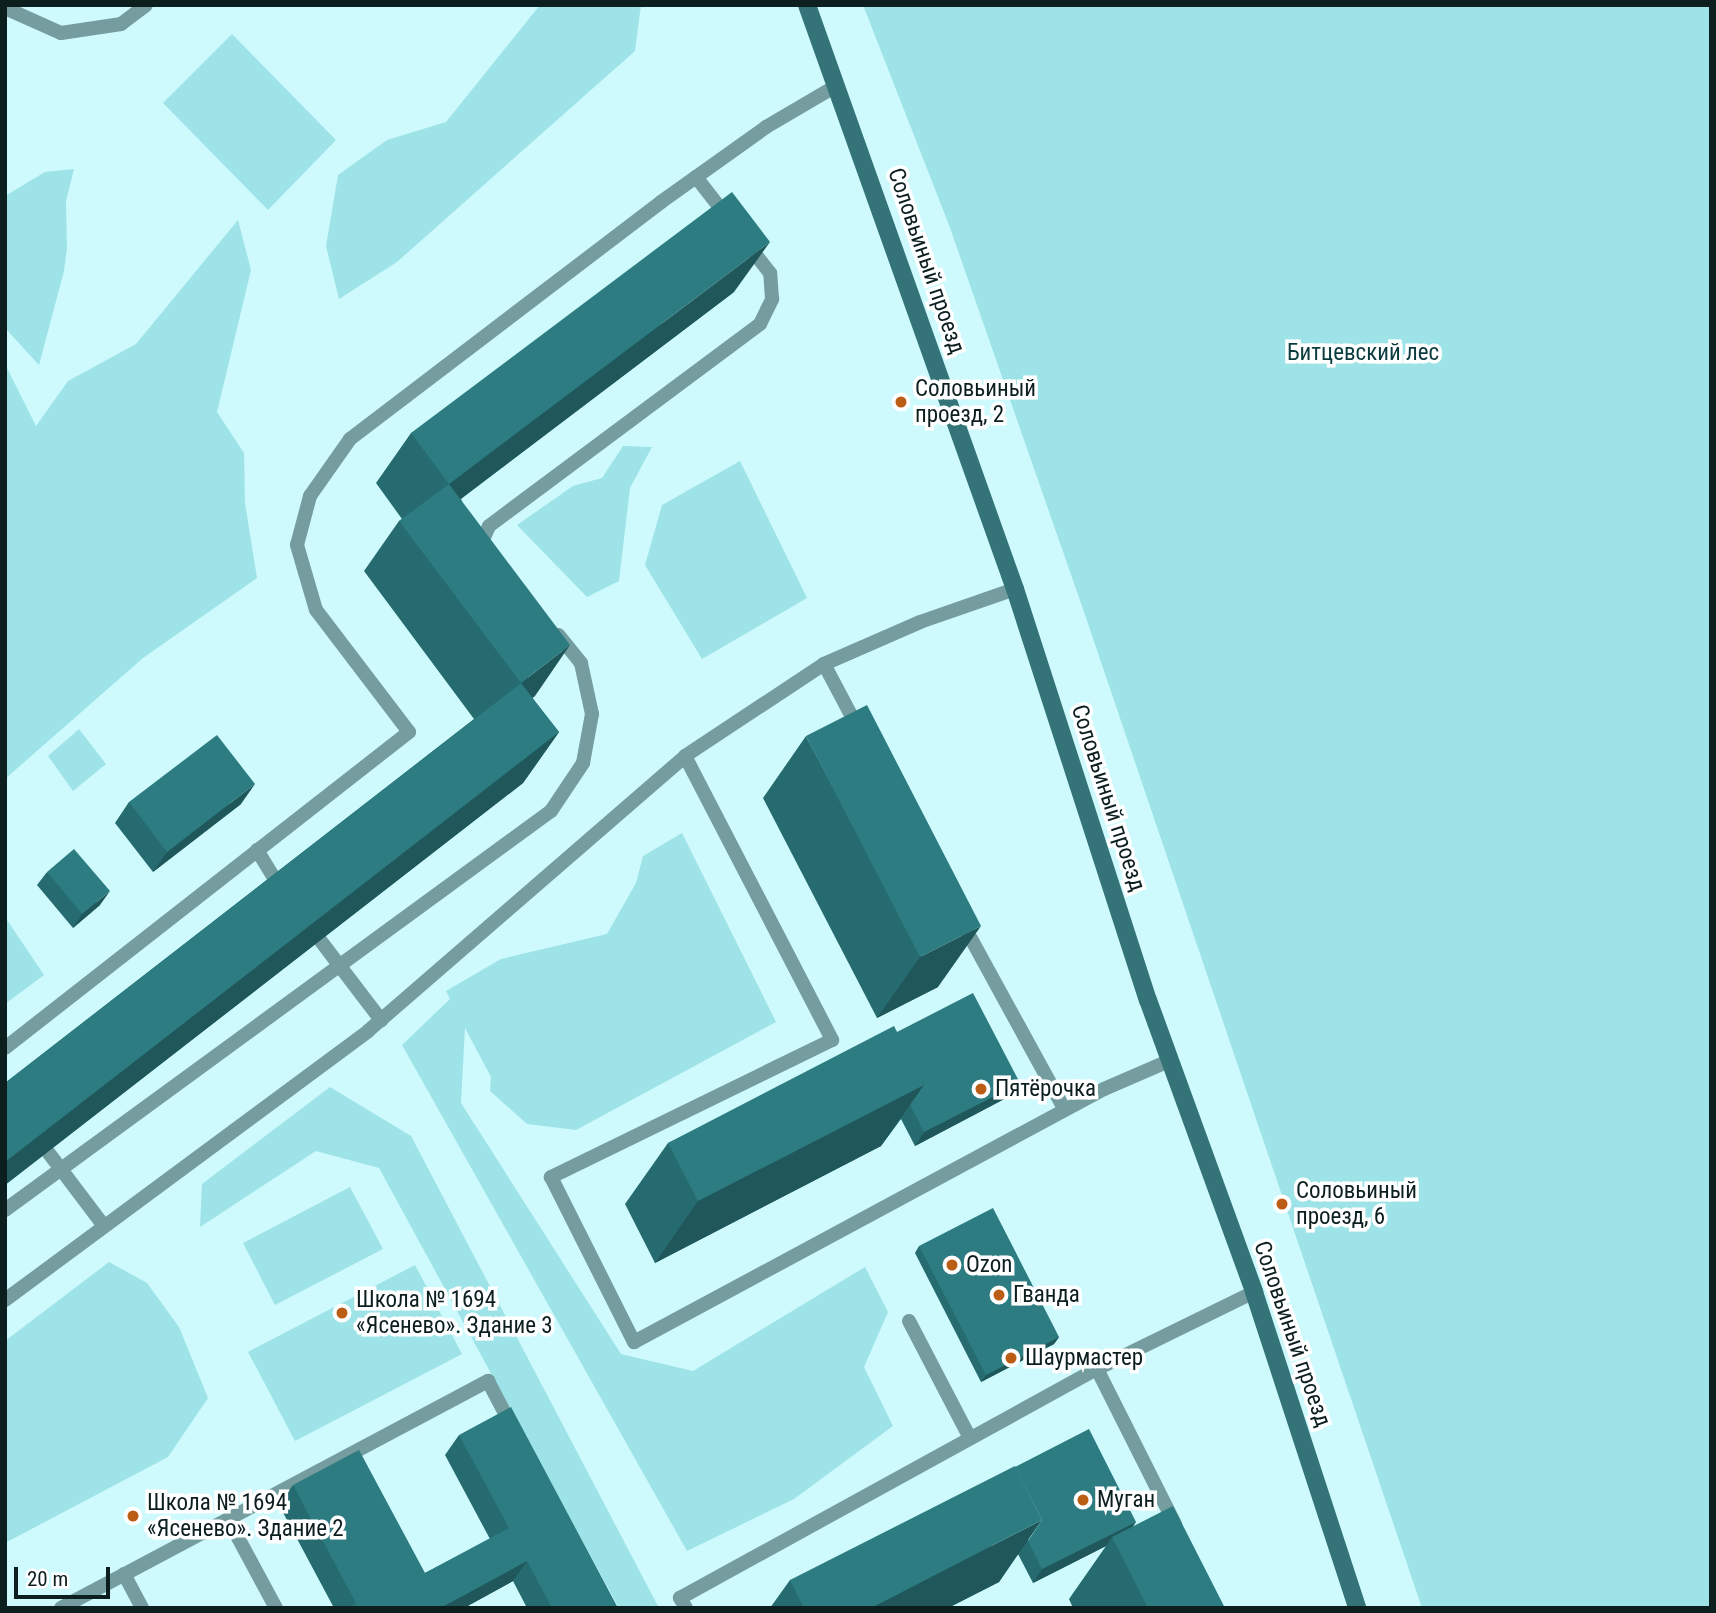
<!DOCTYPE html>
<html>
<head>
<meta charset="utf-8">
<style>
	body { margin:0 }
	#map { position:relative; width:1716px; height:1613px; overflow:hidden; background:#cefafd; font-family:"Roboto Condensed",sans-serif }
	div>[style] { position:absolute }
	.green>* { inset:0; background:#9ee3e7 }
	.lane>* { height:14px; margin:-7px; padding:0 7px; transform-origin:7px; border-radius:7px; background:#759c9f }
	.secondary>* { height:18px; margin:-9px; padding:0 9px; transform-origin:9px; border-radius:9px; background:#347478 }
	.wall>* { inset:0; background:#266b6f }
	.shaded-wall>* { inset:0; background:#1f575a }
	.building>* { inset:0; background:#2c7c81 }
	.dots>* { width:19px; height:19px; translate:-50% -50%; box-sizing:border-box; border:4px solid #fff; border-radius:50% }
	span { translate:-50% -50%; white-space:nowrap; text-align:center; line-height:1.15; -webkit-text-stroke:7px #fff; paint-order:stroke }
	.street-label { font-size:23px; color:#0d1e1f }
	.park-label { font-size:23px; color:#093b3e }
	.poi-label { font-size:23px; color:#0d1e1f }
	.left { translate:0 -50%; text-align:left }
	.frame { position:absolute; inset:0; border:7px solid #0d1e1f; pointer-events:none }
	.scale { position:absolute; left:14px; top:1567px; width:96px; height:32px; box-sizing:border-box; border:4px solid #0d1e1f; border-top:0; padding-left:9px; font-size:21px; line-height:24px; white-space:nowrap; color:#0d1e1f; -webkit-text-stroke:5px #fff; paint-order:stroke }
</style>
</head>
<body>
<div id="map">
	<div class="green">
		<div style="clip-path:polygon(540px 5px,641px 5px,635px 51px,397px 262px,339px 299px,326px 246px,338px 175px,387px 140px,446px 122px)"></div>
		<div style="clip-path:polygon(863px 5px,1711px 5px,1711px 1608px,1422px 1608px,1083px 609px,949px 225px)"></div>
		<div style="clip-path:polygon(232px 34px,336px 140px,268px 210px,163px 103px)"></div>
		<div style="clip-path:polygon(74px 169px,66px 201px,67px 248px,64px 271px,39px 365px,5px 328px,5px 196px,45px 172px)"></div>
		<div style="clip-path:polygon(238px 220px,251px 270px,217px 412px,244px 453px,245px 503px,257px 578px,143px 658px,5px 779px,5px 364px,36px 426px,68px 381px,136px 344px)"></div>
		<div style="clip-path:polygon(623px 446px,652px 447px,630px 488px,619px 581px,587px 597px,517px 525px,573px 486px,602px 478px)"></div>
		<div style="clip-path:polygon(740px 461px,807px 598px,702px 659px,645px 565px,662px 505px)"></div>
		<div style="clip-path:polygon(79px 729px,106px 764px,73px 791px,48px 756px)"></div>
		<div style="clip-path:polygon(682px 833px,776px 1022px,576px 1130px,527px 1124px,490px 1091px,491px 1077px,465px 1028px,461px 1103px,621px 1354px,693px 1371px,865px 1267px,888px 1312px,864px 1367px,893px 1426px,794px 1499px,687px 1551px,402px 1045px,450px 999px,446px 991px,501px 959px,607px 934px,636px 883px,643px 856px)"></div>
		<div style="clip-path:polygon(5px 917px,44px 975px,5px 1004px)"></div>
		<div style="clip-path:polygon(330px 1087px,411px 1136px,659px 1608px,619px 1608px,379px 1168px,316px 1151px,200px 1227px,202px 1184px)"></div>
		<div style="clip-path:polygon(350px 1187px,383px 1249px,275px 1305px,243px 1243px)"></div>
		<div style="clip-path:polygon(109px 1262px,147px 1283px,179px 1327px,208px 1398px,168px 1457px,5px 1543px,5px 1341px)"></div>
		<div style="clip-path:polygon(415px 1265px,462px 1354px,295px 1441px,248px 1352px)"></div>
	</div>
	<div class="lane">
		<div style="left:5px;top:8px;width:61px;rotate:24.1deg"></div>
		<div style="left:61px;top:33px;width:61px;rotate:-8.5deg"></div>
		<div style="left:121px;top:24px;width:31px;rotate:-37deg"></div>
		<div style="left:696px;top:177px;width:52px;rotate:52deg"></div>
		<div style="left:488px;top:549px;width:10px;rotate:-119deg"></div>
		<div style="left:483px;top:540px;width:15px;rotate:-67deg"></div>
		<div style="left:489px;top:526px;width:338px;rotate:-36.7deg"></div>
		<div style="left:760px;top:324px;width:28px;rotate:-64deg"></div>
		<div style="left:772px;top:299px;width:26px;rotate:-94deg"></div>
		<div style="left:770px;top:273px;width:39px;rotate:-128deg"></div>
		<div style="left:824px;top:664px;width:75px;rotate:62.1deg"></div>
		<div style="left:685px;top:756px;width:320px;rotate:62.6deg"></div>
		<div style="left:832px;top:1040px;width:313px;rotate:154deg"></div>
		<div style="left:551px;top:1177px;width:185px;rotate:63.3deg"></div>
		<div style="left:634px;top:1342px;width:534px;rotate:-28.29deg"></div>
		<div style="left:1104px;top:1089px;width:73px;rotate:-23.4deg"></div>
		<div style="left:257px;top:850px;width:48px;rotate:58.6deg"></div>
		<div style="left:963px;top:924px;width:212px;rotate:61.3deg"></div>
		<div style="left:320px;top:940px;width:101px;rotate:52.7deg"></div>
		<div style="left:5px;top:1048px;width:513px;rotate:-38.03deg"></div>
		<div style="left:409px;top:732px;width:153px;rotate:-127.3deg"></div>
		<div style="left:316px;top:610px;width:68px;rotate:-106.3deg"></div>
		<div style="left:297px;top:545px;width:51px;rotate:-75.1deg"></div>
		<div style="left:310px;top:496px;width:70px;rotate:-54.9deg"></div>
		<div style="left:350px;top:439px;width:391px;rotate:-37.3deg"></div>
		<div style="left:661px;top:202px;width:129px;rotate:-35.5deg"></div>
		<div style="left:766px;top:127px;width:81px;rotate:-30.4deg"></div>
		<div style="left:48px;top:1152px;width:93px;rotate:52.9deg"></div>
		<div style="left:5px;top:1210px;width:676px;rotate:-36.16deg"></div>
		<div style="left:551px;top:811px;width:58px;rotate:-56.3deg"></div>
		<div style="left:583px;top:763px;width:50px;rotate:-79.6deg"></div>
		<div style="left:592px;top:714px;width:52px;rotate:-102.2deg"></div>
		<div style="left:581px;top:663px;width:36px;rotate:-129deg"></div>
		<div style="left:5px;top:1300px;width:452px;rotate:-36.5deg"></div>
		<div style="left:368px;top:1031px;width:420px;rotate:-40.9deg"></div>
		<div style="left:685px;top:756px;width:167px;rotate:-33.5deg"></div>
		<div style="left:824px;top:664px;width:105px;rotate:-23.6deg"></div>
		<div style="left:920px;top:622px;width:101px;rotate:-19.2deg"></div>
		<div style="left:909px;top:1321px;width:132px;rotate:62.5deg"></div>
		<div style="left:1097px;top:1369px;width:174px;rotate:63.3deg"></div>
		<div style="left:228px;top:1519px;width:101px;rotate:61.7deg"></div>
		<div style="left:124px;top:1574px;width:38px;rotate:62deg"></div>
		<div style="left:61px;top:1608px;width:484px;rotate:-28deg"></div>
		<div style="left:488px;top:1381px;width:52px;rotate:62.4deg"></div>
		<div style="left:686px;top:1608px;width:12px;rotate:-121deg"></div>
		<div style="left:680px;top:1598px;width:476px;rotate:-28.8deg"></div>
		<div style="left:1097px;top:1369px;width:175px;rotate:-26.1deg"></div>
	</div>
	<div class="secondary">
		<div style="left:807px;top:5px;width:620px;rotate:70.4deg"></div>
		<div style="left:1015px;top:589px;width:432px;rotate:72.1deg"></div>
		<div style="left:1148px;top:1000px;width:311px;rotate:70deg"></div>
		<div style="left:1254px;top:1292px;width:332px;rotate:71.9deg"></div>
	</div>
	<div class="wall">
		<div style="clip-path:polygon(734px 292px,461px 499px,535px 696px,532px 698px,559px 732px,523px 783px,5px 1185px,5px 1083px,474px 719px,364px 571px,399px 521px,402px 519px,376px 483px,411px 433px)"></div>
		<div style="clip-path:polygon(806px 736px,938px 987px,877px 1018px,763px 798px)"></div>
		<div style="clip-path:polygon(129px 802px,241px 804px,153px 872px,115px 823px)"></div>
		<div style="clip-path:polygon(47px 872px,100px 905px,73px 928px,37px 885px)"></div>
		<div style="clip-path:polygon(897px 1032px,1020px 1083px,1010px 1096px,915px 1146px,901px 1119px,881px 1146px,655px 1263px,625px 1204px,668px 1143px)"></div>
		<div style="clip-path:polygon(919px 1246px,1059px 1337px,1054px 1344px,981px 1382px,915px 1253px)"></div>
		<div style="clip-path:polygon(459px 1435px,618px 1608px,527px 1608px,513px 1581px,464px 1608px,334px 1608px,279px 1505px,293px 1485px,425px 1573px,490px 1539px,445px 1455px)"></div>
		<div style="clip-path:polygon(1136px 1522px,1132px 1527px,1225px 1608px,1073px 1608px,1069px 1599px,1106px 1546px,1033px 1583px,1018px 1554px,999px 1582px,948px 1608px,770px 1608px,790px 1580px)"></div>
	</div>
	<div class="shaded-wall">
		<div style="clip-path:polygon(770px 242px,734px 292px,414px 534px,449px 484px)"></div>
		<div style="clip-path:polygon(570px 645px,535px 696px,485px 733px,521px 683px)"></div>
		<div style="clip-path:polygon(559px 732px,523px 783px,5px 1185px,5px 1162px)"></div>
		<div style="clip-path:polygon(255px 784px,241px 804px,153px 872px,167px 852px)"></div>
		<div style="clip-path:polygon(110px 891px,100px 905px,73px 928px,82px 914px)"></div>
		<div style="clip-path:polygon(981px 926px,938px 987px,877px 1018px,920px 957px)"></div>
		<div style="clip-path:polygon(1020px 1083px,1010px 1096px,915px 1146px,924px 1132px)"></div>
		<div style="clip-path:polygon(924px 1085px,881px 1146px,655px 1263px,698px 1201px)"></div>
		<div style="clip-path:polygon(1059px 1337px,1054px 1344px,981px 1382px,986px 1375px)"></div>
		<div style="clip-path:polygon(1042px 1520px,999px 1582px,948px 1608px,871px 1608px)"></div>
		<div style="clip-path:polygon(1136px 1522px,1127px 1535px,1112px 1537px,1106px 1546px,1033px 1583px,1042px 1569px)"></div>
		<div style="clip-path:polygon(527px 1561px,513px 1581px,464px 1608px,441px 1608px)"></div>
	</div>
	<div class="building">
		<div style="clip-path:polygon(732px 192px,770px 242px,449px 484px,411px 433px)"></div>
		<div style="clip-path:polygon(449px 484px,570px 645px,521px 683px,399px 521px)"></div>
		<div style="clip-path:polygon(521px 683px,559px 732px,5px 1162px,5px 1083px)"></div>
		<div style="clip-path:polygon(867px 705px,981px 926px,920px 957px,806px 736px)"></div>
		<div style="clip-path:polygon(217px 735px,255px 784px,167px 852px,129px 802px)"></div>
		<div style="clip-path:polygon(74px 849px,110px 891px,82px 914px,47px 872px)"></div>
		<div style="clip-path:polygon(973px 993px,1020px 1083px,924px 1132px,910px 1105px,924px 1085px,897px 1032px)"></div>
		<div style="clip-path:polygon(894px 1026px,924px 1085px,698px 1201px,668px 1143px)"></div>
		<div style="clip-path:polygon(993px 1208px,1059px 1337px,986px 1375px,919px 1246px)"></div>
		<div style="clip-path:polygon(511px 1407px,618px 1608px,552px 1608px,527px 1561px,442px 1607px,442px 1608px,348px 1608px,356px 1603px,293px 1485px,359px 1450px,425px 1573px,509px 1528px,459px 1435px)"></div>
		<div style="clip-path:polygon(1089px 1429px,1136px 1522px,1042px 1569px,1028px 1541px,1042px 1520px,1015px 1467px)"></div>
		<div style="clip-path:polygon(1015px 1466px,1042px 1520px,871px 1608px,804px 1608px,790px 1580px)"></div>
		<div style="clip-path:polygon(1173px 1506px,1225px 1608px,1148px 1608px,1112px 1537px)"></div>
	</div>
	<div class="dots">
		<div style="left:901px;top:402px;background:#bc5d16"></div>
		<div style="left:981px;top:1089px;background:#bc5d16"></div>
		<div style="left:1282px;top:1204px;background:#bc5d16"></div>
		<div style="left:952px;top:1265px;background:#bc5d16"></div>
		<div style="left:999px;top:1295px;background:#bc5d16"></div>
		<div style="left:342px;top:1313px;background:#bc5d16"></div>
		<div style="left:1011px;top:1358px;background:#bc5d16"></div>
		<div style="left:1083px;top:1500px;background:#bc5d16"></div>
		<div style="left:133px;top:1516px;background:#bc5d16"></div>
	</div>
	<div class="street-label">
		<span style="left:926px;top:261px;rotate:71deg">Соловьиный проезд</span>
		<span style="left:1108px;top:798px;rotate:72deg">Соловьиный проезд</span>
		<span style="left:1292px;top:1334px;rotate:71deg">Соловьиный проезд</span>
	</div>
	<div class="park-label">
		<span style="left:1363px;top:353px">Битцевский лес</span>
	</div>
	<div class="poi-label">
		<span class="left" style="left:915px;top:402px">Соловьиный<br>проезд, 2</span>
		<span class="left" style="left:995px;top:1089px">Пятёрочка</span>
		<span class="left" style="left:1296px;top:1204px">Соловьиный<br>проезд, 6</span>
		<span class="left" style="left:966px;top:1265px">Ozon</span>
		<span class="left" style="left:1013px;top:1295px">Гванда</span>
		<span class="left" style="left:356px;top:1313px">Школа № 1694<br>«Ясенево». Здание 3</span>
		<span class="left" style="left:1025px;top:1358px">Шаурмастер</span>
		<span class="left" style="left:1097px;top:1500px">Муган</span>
		<span class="left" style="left:147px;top:1516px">Школа № 1694<br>«Ясенево». Здание 2</span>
	</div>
	<div class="frame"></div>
	<div class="scale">20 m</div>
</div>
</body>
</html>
